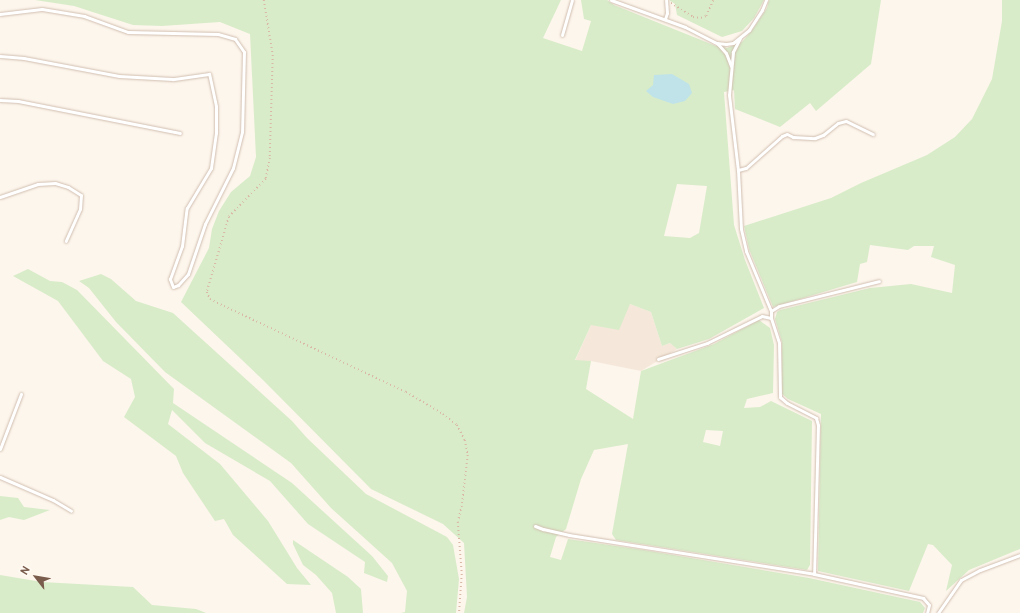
<!DOCTYPE html>
<html>
<head>
<meta charset="utf-8">
<style>
	body { margin:0 }
	#map { position:relative; width:1020px; height:613px; overflow:hidden; background:#fdf6ec; font-family:Overpass,sans-serif }
	div>[style] { position:absolute }
	.residential>* { inset:0; background:#f5e8da }
	.green>* { inset:0; background:#d8ecc9 }
	.water>* { inset:0; background:#bfe3e8 }
	.path>* { height:1.5px; margin-top:-0.75px; transform-origin:0; background:repeating-linear-gradient(90deg,#d9b8a5 0 1px,transparent 0 4px) }
	.roads { filter:drop-shadow(0 0 1px #d1beb0) drop-shadow(0 0 1px #d1beb0) }
	.lane>* { height:3px; margin:-1.5px; padding:0 1.5px; transform-origin:1.5px; border-radius:1.5px; background:#fff }
	span { translate:-50% -50%; white-space:nowrap; text-align:center; line-height:1.15; -webkit-text-stroke:4px #fffaf3; paint-order:stroke }
	.north { position:absolute; left:16px; top:557px; width:40px; height:40px; -webkit-text-stroke:3px #fffaf3; paint-order:stroke; rotate:301deg; font-size:11px; font-weight:700; line-height:16px; text-align:center; color:#7a5c4d }
	.north::after { content:''; display:block; margin:auto; width:14px; height:18px; background:#7a5c4d; clip-path:polygon(50% 0,100% 100%,50% 72%,0 100%) }
</style>
</head>
<body>
<div id="map">
	<div class="residential">
		<div style="clip-path:polygon(630px 304px,651px 312px,662px 346px,670px 343px,677px 349px,641px 371px,591px 361px,575px 361px,591px 325px)"></div>
	</div>
	<div class="green">
		<div style="clip-path:polygon(evenodd,35px 0,561px 0,543px 38px,582px 51px,591px 21px,584px 19px,581px 0,607px 0,614px 5px,716px 46px,727px 48px,742px 42px,753px 29px,767px 8px,769px 0,881px 0,871px 64px,816px 111px,810px 103px,780px 127px,735px 109px,734px 90px,724px 92px,734px 225px,745px 260px,764px 308px,709px 339px,677px 349px,670px 343px,662px 346px,651px 312px,630px 304px,619px 330px,591px 325px,575px 360px,591px 361px,586px 389px,633px 419px,641px 371px,714px 344px,759px 320px,770px 328px,774px 345px,773px 393px,747px 399px,744px 408px,760px 407px,771px 401px,812px 421px,810px 565px,807px 570px,616px 540px,612px 534px,628px 444px,594px 450px,581px 479px,566px 529px,556px 537px,550px 557px,561px 560px,568px 539px,644px 550px,809px 578px,920px 602px,925px 608px,923px 613px,464px 613px,467px 597px,464px 543px,443px 524px,371px 489px,263px 380px,181px 302px,209px 248px,212px 229px,219px 211px,231px 192px,250px 176px,256px 157px,250px 34px,220px 22px,162px 26px,133px 25px,74px 6px,35px 0,677px 184px,707px 186px,699px 233px,690px 238px,664px 236px,677px 184px,35px 0,706px 430px,723px 431px,720px 446px,703px 442px,706px 430px)"></div>
		<div style="clip-path:polygon(669px 0,764px 0,754px 18px,742px 31px,722px 37px,677px 15px,675px 4px)"></div>
		<div style="clip-path:polygon(1002px 0,1020px 0,1020px 549px,969px 570px,946px 591px,952px 565px,933px 545px,928px 544px,909px 591px,818px 571px,821px 414px,788px 399px,781px 393px,782px 342px,775px 319px,777px 312px,780px 310px,870px 288px,911px 284px,952px 293px,955px 265px,931px 257px,934px 246px,914px 246px,908px 250px,870px 245px,867px 262px,860px 264px,857px 282px,773px 307px,749px 249px,744px 226px,831px 198px,861px 183px,927px 155px,955px 137px,972px 119px,992px 79px,1002px 21px)"></div>
		<div style="clip-path:polygon(28px 269px,50px 281px,62px 282px,77px 290px,174px 389px,173px 403px,292px 483px,372px 556px,388px 576px,387px 582px,364px 573px,365px 562px,308px 524px,270px 481px,205px 443px,172px 410px,168px 424px,220px 464px,268px 521px,297px 568px,311px 585px,287px 584px,233px 535px,224px 519px,215px 521px,183px 473px,176px 456px,124px 417px,135px 397px,131px 379px,103px 361px,58px 301px,13px 276px)"></div>
		<div style="clip-path:polygon(101px 274px,111px 279px,136px 301px,173px 313px,292px 421px,307px 438px,366px 494px,447px 537px,453px 545px,459px 579px,456px 613px,401px 613px,405px 612px,407px 591px,392px 563px,331px 508px,291px 463px,165px 372px,116px 322px,89px 288px,79px 281px)"></div>
		<div style="clip-path:polygon(0 496px,18px 498px,24px 507px,50px 510px,24px 520px,9px 517px,0 520px)"></div>
		<div style="clip-path:polygon(293px 540px,348px 577px,361px 589px,363px 613px,336px 613px,332px 593px,316px 575px,303px 565px,293px 544px)"></div>
		<div style="clip-path:polygon(0 575px,42px 582px,133px 587px,152px 605px,196px 609px,206px 613px,0 613px)"></div>
	</div>
	<div class="water">
		<div style="clip-path:polygon(672px 74px,689px 84px,692px 93px,685px 101px,673px 104px,653px 97px,646px 91px,653px 85px,654px 75px)"></div>
	</div>
	<div class="path">
		<div style="left:264px;top:0;width:56px;rotate:80.7deg"></div>
		<div style="left:273px;top:55px;width:103px;rotate:91.7deg"></div>
		<div style="left:270px;top:158px;width:21px;rotate:101deg"></div>
		<div style="left:266px;top:179px;width:53px;rotate:134.2deg"></div>
		<div style="left:229px;top:217px;width:78px;rotate:106.3deg"></div>
		<div style="left:207px;top:292px;width:8px;rotate:67deg"></div>
		<div style="left:210px;top:299px;width:16px;rotate:27deg"></div>
		<div style="left:224px;top:306px;width:201px;rotate:25.3deg"></div>
		<div style="left:406px;top:392px;width:43px;rotate:30.7deg"></div>
		<div style="left:443px;top:414px;width:18px;rotate:38deg"></div>
		<div style="left:457px;top:425px;width:17px;rotate:62deg"></div>
		<div style="left:465px;top:440px;width:15px;rotate:79deg"></div>
		<div style="left:468px;top:455px;width:51px;rotate:96.7deg"></div>
		<div style="left:462px;top:506px;width:16px;rotate:104deg"></div>
		<div style="left:458px;top:522px;width:52px;rotate:85.6deg"></div>
		<div style="left:462px;top:574px;width:39px;rotate:94deg"></div>
		<div style="left:671px;top:3px;width:26px;rotate:32deg"></div>
		<div style="left:693px;top:17px;width:8px;rotate:7deg"></div>
		<div style="left:701px;top:18px;width:5px;rotate:-22deg"></div>
		<div style="left:706px;top:16px;width:17px;rotate:-66deg"></div>
	</div>
	<div class="roads">
		<div class="lane">
			<div style="left:611px;top:0;width:79px;rotate:20deg"></div>
			<div style="left:685px;top:27px;width:36px;rotate:27deg"></div>
			<div style="left:717px;top:43px;width:9px;rotate:6deg"></div>
			<div style="left:726px;top:44px;width:7px;rotate:-8deg"></div>
			<div style="left:733px;top:43px;width:21px;rotate:-39deg"></div>
			<div style="left:749px;top:30px;width:24px;rotate:-57deg"></div>
			<div style="left:762px;top:10px;width:11px;rotate:-68deg"></div>
			<div style="left:0;top:14px;width:42px;rotate:-6.8deg"></div>
			<div style="left:42px;top:9px;width:43px;rotate:9.5deg"></div>
			<div style="left:84px;top:16px;width:47px;rotate:20deg"></div>
			<div style="left:128px;top:32px;width:90px;rotate:1.3deg"></div>
			<div style="left:218px;top:34px;width:18px;rotate:16deg"></div>
			<div style="left:235px;top:39px;width:16px;rotate:55deg"></div>
			<div style="left:244px;top:52px;width:80px;rotate:91.4deg"></div>
			<div style="left:242px;top:132px;width:37px;rotate:104deg"></div>
			<div style="left:233px;top:168px;width:63px;rotate:116.6deg"></div>
			<div style="left:205px;top:224px;width:53px;rotate:108.8deg"></div>
			<div style="left:188px;top:274px;width:15px;rotate:132deg"></div>
			<div style="left:178px;top:285px;width:5px;rotate:158deg"></div>
			<div style="left:173px;top:287px;width:9px;rotate:-111deg"></div>
			<div style="left:170px;top:279px;width:35px;rotate:-70deg"></div>
			<div style="left:182px;top:246px;width:38px;rotate:-83deg"></div>
			<div style="left:187px;top:208px;width:47px;rotate:-59deg"></div>
			<div style="left:211px;top:168px;width:35px;rotate:-82deg"></div>
			<div style="left:216px;top:133px;width:27px;rotate:-90deg"></div>
			<div style="left:216px;top:106px;width:33px;rotate:-102deg"></div>
			<div style="left:209px;top:74px;width:37px;rotate:172deg"></div>
			<div style="left:172px;top:79px;width:53px;rotate:-176.8deg"></div>
			<div style="left:119px;top:76px;width:97px;rotate:-169.3deg"></div>
			<div style="left:24px;top:58px;width:24px;rotate:-175deg"></div>
			<div style="left:665px;top:19px;width:6px;rotate:-72deg"></div>
			<div style="left:667px;top:13px;width:13px;rotate:-94deg"></div>
			<div style="left:562px;top:35px;width:36px;rotate:-74deg"></div>
			<div style="left:740px;top:38px;width:16px;rotate:117deg"></div>
			<div style="left:733px;top:52px;width:43px;rotate:95.3deg"></div>
			<div style="left:729px;top:95px;width:76px;rotate:83.2deg"></div>
			<div style="left:738px;top:170px;width:59px;rotate:87.1deg"></div>
			<div style="left:741px;top:229px;width:23px;rotate:77deg"></div>
			<div style="left:746px;top:251px;width:65px;rotate:67.4deg"></div>
			<div style="left:771px;top:311px;width:7px;rotate:90deg"></div>
			<div style="left:771px;top:318px;width:26px;rotate:72deg"></div>
			<div style="left:779px;top:343px;width:54px;rotate:88.9deg"></div>
			<div style="left:780px;top:397px;width:9px;rotate:41deg"></div>
			<div style="left:787px;top:403px;width:33px;rotate:27deg"></div>
			<div style="left:816px;top:418px;width:7px;rotate:74deg"></div>
			<div style="left:818px;top:425px;width:149px;rotate:91.5deg"></div>
			<div style="left:717px;top:43px;width:13px;rotate:48deg"></div>
			<div style="left:726px;top:53px;width:14px;rotate:69deg"></div>
			<div style="left:0;top:100px;width:18px;rotate:3deg"></div>
			<div style="left:18px;top:101px;width:165px;rotate:11.2deg"></div>
			<div style="left:738px;top:170px;width:8px;rotate:-14deg"></div>
			<div style="left:746px;top:168px;width:48px;rotate:-41.6deg"></div>
			<div style="left:782px;top:136px;width:5px;rotate:-22deg"></div>
			<div style="left:787px;top:134px;width:7px;rotate:27deg"></div>
			<div style="left:793px;top:137px;width:22px;rotate:3deg"></div>
			<div style="left:815px;top:138px;width:9px;rotate:-21deg"></div>
			<div style="left:823px;top:135px;width:19px;rotate:-39deg"></div>
			<div style="left:838px;top:123px;width:8px;rotate:-14deg"></div>
			<div style="left:846px;top:121px;width:30px;rotate:26deg"></div>
			<div style="left:0;top:197px;width:40px;rotate:-18.9deg"></div>
			<div style="left:38px;top:184px;width:17px;rotate:-3deg"></div>
			<div style="left:55px;top:183px;width:14px;rotate:17deg"></div>
			<div style="left:68px;top:187px;width:15px;rotate:32deg"></div>
			<div style="left:81px;top:195px;width:14px;rotate:94deg"></div>
			<div style="left:80px;top:209px;width:35px;rotate:114deg"></div>
			<div style="left:771px;top:311px;width:9px;rotate:-32deg"></div>
			<div style="left:779px;top:306px;width:103px;rotate:-14deg"></div>
			<div style="left:658px;top:359px;width:52px;rotate:-18.1deg"></div>
			<div style="left:707px;top:343px;width:61px;rotate:-26.1deg"></div>
			<div style="left:762px;top:316px;width:9px;rotate:13deg"></div>
			<div style="left:0;top:449px;width:59px;rotate:-69.1deg"></div>
			<div style="left:0;top:477px;width:58px;rotate:23.5deg"></div>
			<div style="left:53px;top:500px;width:21px;rotate:31deg"></div>
			<div style="left:535px;top:526px;width:9px;rotate:21deg"></div>
			<div style="left:543px;top:529px;width:27px;rotate:13deg"></div>
			<div style="left:569px;top:535px;width:248px;rotate:9deg"></div>
			<div style="left:814px;top:574px;width:112px;rotate:12.4deg"></div>
			<div style="left:923px;top:598px;width:9px;rotate:49deg"></div>
			<div style="left:929px;top:605px;width:8px;rotate:104deg"></div>
			<div style="left:938px;top:613px;width:40px;rotate:-55.1deg"></div>
			<div style="left:961px;top:580px;width:21px;rotate:-28deg"></div>
			<div style="left:980px;top:570px;width:43px;rotate:-20.6deg"></div>
		</div>
	</div>
	<div class="north">N</div>
</div>
</body>
</html>
